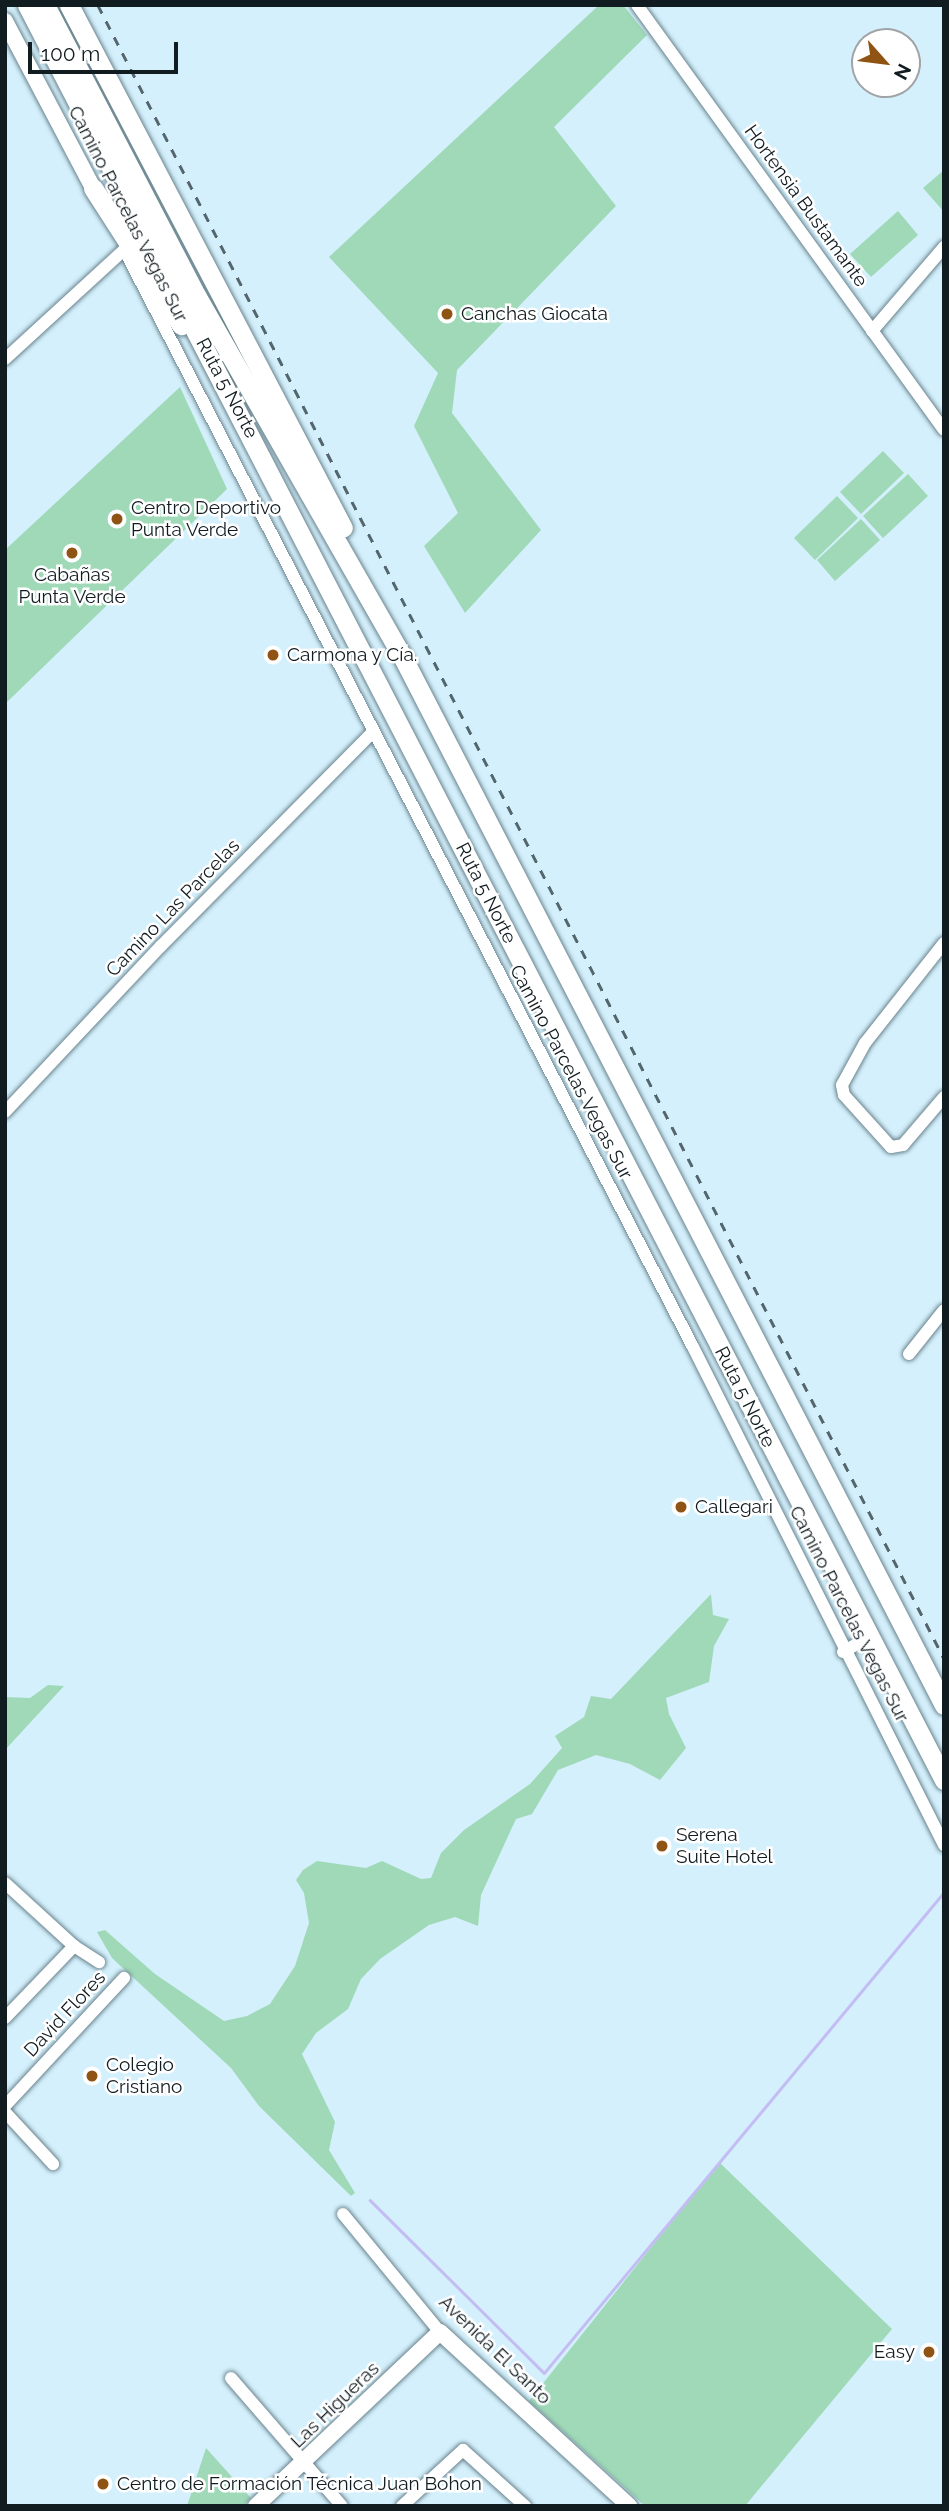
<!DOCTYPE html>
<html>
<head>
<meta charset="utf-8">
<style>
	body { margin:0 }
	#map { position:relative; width:949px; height:2511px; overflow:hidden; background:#d4f0fc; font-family:Raleway,sans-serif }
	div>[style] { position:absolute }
	.green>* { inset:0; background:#9fd9b8 }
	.stream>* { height:2.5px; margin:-1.25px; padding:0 1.25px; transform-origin:1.25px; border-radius:1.25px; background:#c3bdf3 }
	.roads { filter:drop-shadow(0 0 2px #69838d) drop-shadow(0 0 2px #69838d) }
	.minor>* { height:12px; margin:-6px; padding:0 6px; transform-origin:6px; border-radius:6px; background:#fff }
	.major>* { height:16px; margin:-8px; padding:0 8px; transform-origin:8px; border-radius:8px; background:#fff }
	.highway>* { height:19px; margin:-9.5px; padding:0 9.5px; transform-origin:9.5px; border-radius:9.5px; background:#fff }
	.rail>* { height:2.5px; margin-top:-1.25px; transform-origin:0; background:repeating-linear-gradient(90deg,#54656c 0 9px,transparent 0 18px) }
	.dots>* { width:19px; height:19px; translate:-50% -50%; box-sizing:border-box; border:4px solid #fff; border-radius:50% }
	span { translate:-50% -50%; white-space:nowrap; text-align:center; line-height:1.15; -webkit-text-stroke:5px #fff; paint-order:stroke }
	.street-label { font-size:19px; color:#111c20 }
	.poi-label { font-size:19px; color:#111c20 }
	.left { translate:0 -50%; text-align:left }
	.right { translate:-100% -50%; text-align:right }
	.frame { position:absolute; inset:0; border:7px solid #111c20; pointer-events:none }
	.north { position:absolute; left:851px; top:28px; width:70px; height:70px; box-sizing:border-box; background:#fff; border:2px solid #a0a4a6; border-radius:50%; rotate:118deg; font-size:19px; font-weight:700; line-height:28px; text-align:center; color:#111c20 }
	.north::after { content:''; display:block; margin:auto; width:24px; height:32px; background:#8f5413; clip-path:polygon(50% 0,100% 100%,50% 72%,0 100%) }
	.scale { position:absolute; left:28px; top:42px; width:150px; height:32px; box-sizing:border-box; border:4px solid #111c20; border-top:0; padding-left:9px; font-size:21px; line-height:24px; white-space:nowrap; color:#111c20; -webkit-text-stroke:5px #fff; paint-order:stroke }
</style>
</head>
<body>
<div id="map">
	<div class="green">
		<div style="clip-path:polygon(599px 5px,623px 5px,647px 35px,554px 127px,616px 206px,457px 370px,452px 413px,541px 530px,465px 613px,424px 546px,458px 513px,414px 426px,438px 373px,329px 257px)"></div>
		<div style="clip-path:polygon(944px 170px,944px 212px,923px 188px)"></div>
		<div style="clip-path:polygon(898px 211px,918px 235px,871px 277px,850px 254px)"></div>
		<div style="clip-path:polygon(180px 387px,227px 489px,5px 704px,5px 550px)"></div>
		<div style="clip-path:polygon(883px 451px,904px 473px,861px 514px,840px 492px)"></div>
		<div style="clip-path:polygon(908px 474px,928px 496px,883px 538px,863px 516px)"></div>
		<div style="clip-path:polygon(837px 496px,858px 518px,815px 560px,794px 538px)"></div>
		<div style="clip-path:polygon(861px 519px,880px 540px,835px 581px,817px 560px)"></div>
		<div style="clip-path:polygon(711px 1594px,713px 1615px,729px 1619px,714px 1646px,709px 1682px,666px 1698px,669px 1714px,686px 1748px,660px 1780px,630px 1764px,596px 1755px,558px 1770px,532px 1814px,516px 1819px,481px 1895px,478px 1926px,455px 1917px,429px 1925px,380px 1959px,361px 1979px,348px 2009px,316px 2033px,302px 2054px,335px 2122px,329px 2150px,355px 2193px,351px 2196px,259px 2106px,231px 2068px,112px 1958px,97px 1932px,105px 1930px,155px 1974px,224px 2021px,247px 2016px,270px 2004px,295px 1966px,309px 1923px,304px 1893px,296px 1880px,303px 1870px,317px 1861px,366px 1868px,382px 1861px,421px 1879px,431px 1878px,441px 1853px,464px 1830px,530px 1784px,562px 1748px,555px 1736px,584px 1717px,591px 1696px,611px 1699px)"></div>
		<div style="clip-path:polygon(48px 1685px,64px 1686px,5px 1750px,5px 1697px,30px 1698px)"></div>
		<div style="clip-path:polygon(719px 2162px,892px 2329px,745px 2506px,645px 2506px,529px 2401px)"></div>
		<div style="clip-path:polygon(206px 2448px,251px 2498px,243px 2506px,187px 2506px)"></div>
	</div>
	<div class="stream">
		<div style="left:370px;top:2200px;width:245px;rotate:44.8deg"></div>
		<div style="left:544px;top:2373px;width:626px;rotate:-50.25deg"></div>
	</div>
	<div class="roads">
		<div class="minor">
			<div style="left:637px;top:5px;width:524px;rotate:54.16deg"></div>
			<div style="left:128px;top:257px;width:1228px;rotate:62.6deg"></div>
			<div style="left:693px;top:1347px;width:558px;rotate:63.25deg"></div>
			<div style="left:872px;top:331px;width:111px;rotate:-49.4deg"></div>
			<div style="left:5px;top:359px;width:161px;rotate:-42.5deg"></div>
			<div style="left:944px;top:943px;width:127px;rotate:128.3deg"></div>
			<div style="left:865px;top:1043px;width:48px;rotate:118.7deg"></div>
			<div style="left:842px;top:1085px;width:10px;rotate:79deg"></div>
			<div style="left:844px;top:1095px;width:70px;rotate:47.9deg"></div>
			<div style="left:891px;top:1147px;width:12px;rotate:-9deg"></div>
			<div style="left:903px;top:1145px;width:63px;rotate:-49.5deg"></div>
			<div style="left:5px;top:1112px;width:228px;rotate:-46.8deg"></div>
			<div style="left:161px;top:946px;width:298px;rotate:-45.3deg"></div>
			<div style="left:909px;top:1354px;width:56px;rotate:-51.5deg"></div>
			<div style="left:843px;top:1652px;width:30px;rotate:-30deg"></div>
			<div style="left:5px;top:1883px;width:93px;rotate:42.4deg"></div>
			<div style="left:74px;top:1946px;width:30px;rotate:33deg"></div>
			<div style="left:5px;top:2018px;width:100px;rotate:-46.2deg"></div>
			<div style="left:5px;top:2106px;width:175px;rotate:-47.1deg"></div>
			<div style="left:5px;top:2112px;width:71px;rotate:47.3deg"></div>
			<div style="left:343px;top:2214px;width:153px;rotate:50.6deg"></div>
			<div style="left:231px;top:2378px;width:169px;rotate:49.1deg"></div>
			<div style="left:402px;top:2506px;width:83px;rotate:-42.6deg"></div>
			<div style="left:463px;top:2450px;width:84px;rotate:42.1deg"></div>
		</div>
		<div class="major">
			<div style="left:5px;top:21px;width:189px;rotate:62.2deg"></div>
			<div style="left:256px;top:2506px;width:253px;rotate:-43.4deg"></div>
			<div style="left:440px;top:2332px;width:257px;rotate:42.6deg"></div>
		</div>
		<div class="highway">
			<div style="left:27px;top:5px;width:1998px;rotate:62.68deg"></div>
			<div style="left:45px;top:5px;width:327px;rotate:62.5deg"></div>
			<div style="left:196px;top:295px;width:413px;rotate:60.3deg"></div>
			<div style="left:401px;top:654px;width:1183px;rotate:62.68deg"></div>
			<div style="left:69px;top:5px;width:590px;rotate:62.35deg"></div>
			<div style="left:93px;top:188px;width:163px;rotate:57.3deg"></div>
		</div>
	</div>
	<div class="rail">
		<div style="left:98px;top:5px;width:1857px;rotate:62.9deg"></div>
	</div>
	<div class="dots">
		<div style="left:447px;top:314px;background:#8f5413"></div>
		<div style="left:117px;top:519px;background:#8f5413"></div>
		<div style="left:72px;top:553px;background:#8f5413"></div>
		<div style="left:273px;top:655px;background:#8f5413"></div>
		<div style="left:681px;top:1507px;background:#8f5413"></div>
		<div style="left:662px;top:1846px;background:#8f5413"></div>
		<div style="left:92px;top:2076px;background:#8f5413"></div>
		<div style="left:929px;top:2352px;background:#8f5413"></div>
		<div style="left:103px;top:2484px;background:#8f5413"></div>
	</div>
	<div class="street-label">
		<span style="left:806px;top:206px;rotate:54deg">Hortensia Bustamante</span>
		<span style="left:128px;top:214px;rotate:63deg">Camino Parcelas Vegas Sur</span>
		<span style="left:227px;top:388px;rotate:62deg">Ruta 5 Norte</span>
		<span style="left:486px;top:893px;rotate:63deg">Ruta 5 Norte</span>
		<span style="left:173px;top:908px;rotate:-46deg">Camino Las Parcelas</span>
		<span style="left:571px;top:1072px;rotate:62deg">Camino Parcelas Vegas Sur</span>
		<span style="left:745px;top:1397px;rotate:63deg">Ruta 5 Norte</span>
		<span style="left:849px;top:1614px;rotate:63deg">Camino Parcelas Vegas Sur</span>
		<span style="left:65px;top:2014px;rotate:-47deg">David Flores</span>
		<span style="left:495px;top:2350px;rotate:44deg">Avenida El Santo</span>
		<span style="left:335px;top:2405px;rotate:-44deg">Las Higueras</span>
	</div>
	<div class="poi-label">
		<span class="left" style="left:461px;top:314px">Canchas Giocata</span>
		<span class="left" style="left:131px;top:519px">Centro Deportivo<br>Punta Verde</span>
		<span style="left:72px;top:586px">Cabañas<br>Punta Verde</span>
		<span class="left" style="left:287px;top:655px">Carmona y Cía.</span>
		<span class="left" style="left:695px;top:1507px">Callegari</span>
		<span class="left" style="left:676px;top:1846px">Serena<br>Suite Hotel</span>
		<span class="left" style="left:106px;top:2076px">Colegio<br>Cristiano</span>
		<span class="right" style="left:915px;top:2352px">Easy</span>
		<span class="left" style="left:117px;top:2484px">Centro de Formación Técnica Juan Bohon</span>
	</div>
	<div class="frame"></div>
	<div class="north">N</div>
	<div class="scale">100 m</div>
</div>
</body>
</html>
